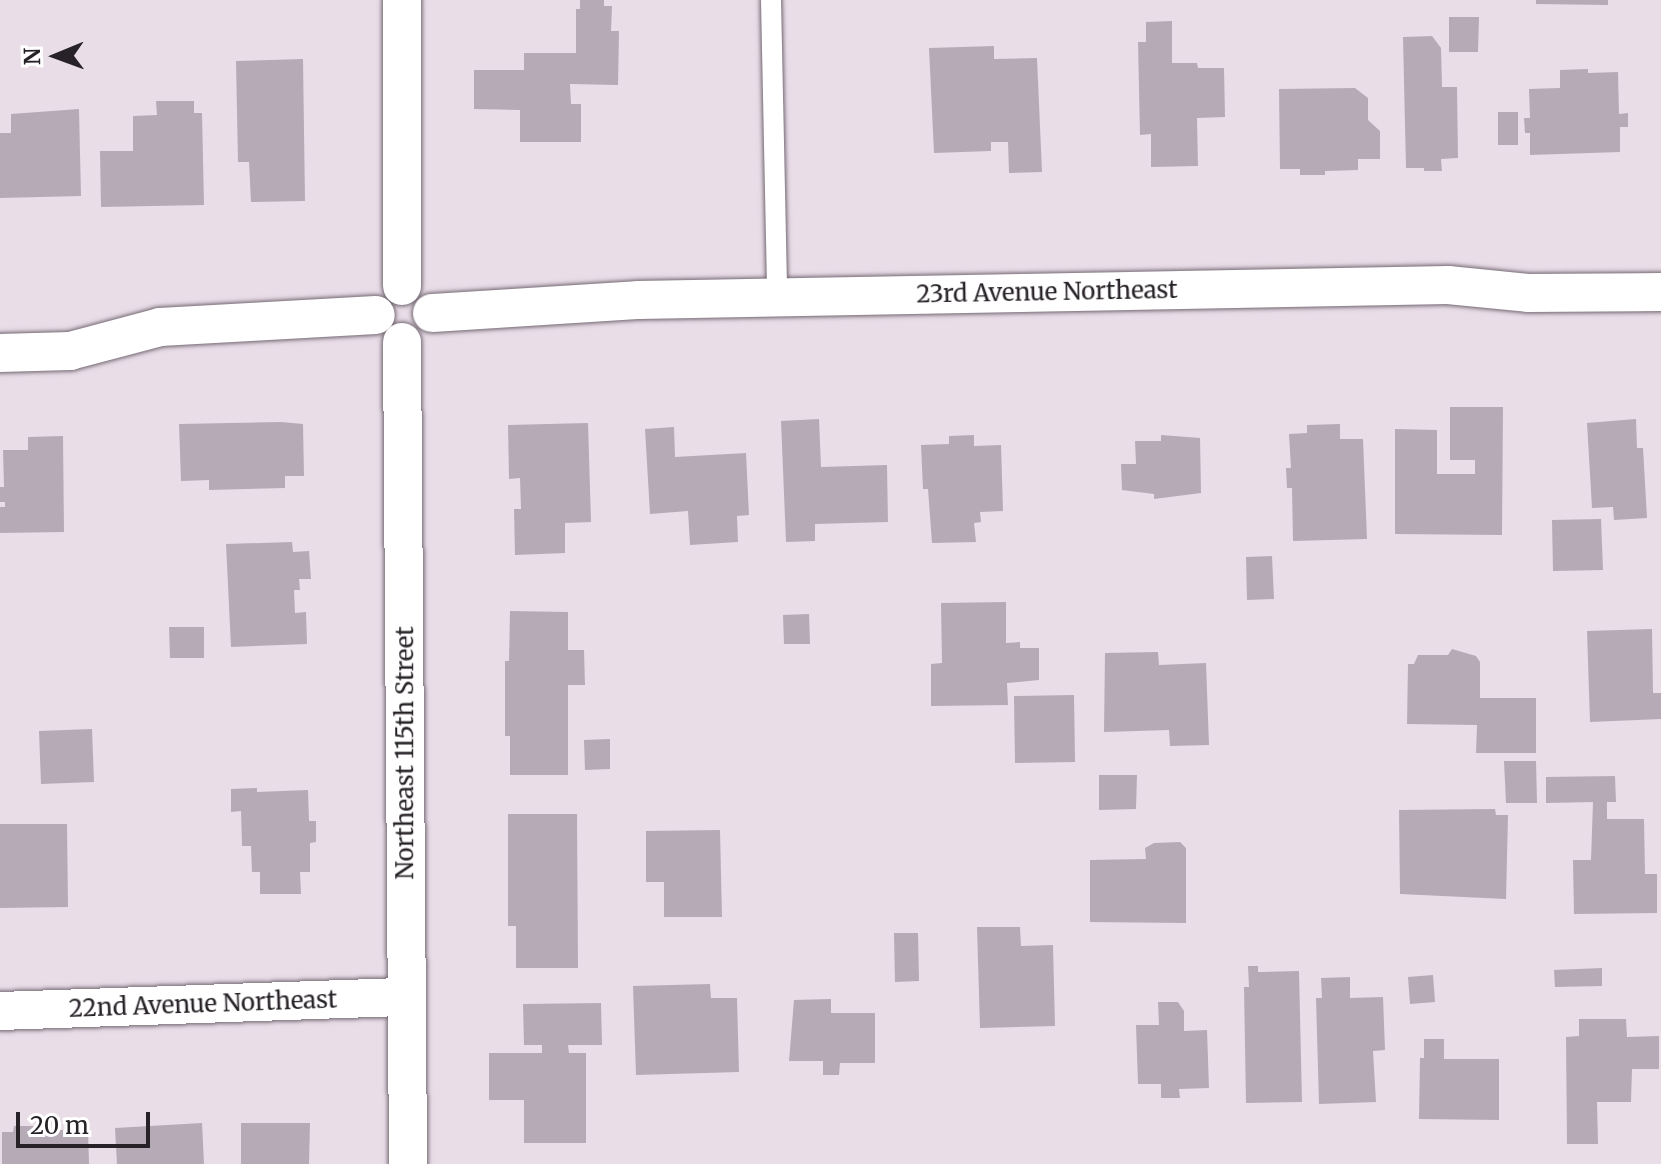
<!DOCTYPE html>
<html>
<head>
<meta charset="utf-8">
<style>
	body { margin:0 }
	#map { position:relative; width:1661px; height:1164px; overflow:hidden; background:#e9dde8; font-family:Merriweather,serif }
	div>[style] { position:absolute }
	.building>* { inset:0; background:#b6aab6 }
	.roads { filter:drop-shadow(0 0 2px #756a74) drop-shadow(0 0 2px #756a74) }
	.service>* { height:20px; margin:-10px; padding:0 10px; transform-origin:10px; border-radius:10px; background:#fff }
	.minor>* { height:38px; margin:-19px; padding:0 19px; transform-origin:19px; border-radius:19px; background:#fff }
	span { translate:-50% -50%; white-space:nowrap; text-align:center; line-height:1.15; -webkit-text-stroke:6px #fff; paint-order:stroke }
	.street-label { font-size:24px; color:#272227 }
	.north { position:absolute; left:16px; top:16px; width:80px; height:80px; -webkit-text-stroke:6px #fff; paint-order:stroke; rotate:269deg; font-size:22px; font-weight:700; line-height:32px; text-align:center; color:#272227 }
	.north::after { content:''; display:block; margin:auto; width:28px; height:36px; background:#272227; clip-path:polygon(50% 0,100% 100%,50% 72%,0 100%) }
	.scale { position:absolute; left:16px; top:1112px; width:134px; height:36px; box-sizing:border-box; border:4px solid #272227; border-top:0; padding-left:10px; font-size:24px; line-height:28px; white-space:nowrap; color:#272227; -webkit-text-stroke:6px #fff; paint-order:stroke }
</style>
</head>
<body>
<div id="map">
	<div class="building">
		<div style="clip-path:polygon(580px 0,604px 0,604px 6px,612px 6px,611px 31px,619px 31px,618px 85px,570px 84px,571px 104px,581px 104px,581px 142px,520px 142px,520px 110px,474px 109px,474px 70px,524px 70px,524px 53px,576px 53px,576px 9px,580px 9px)"></div>
		<div style="clip-path:polygon(1536px 0,1608px 0,1608px 5px,1536px 4px)"></div>
		<div style="clip-path:polygon(1449px 17px,1479px 17px,1478px 52px,1449px 52px)"></div>
		<div style="clip-path:polygon(1172px 21px,1172px 63px,1197px 63px,1198px 68px,1224px 68px,1225px 117px,1197px 118px,1198px 166px,1151px 167px,1151px 134px,1140px 135px,1138px 42px,1146px 42px,1146px 22px)"></div>
		<div style="clip-path:polygon(1432px 36px,1441px 48px,1442px 87px,1457px 87px,1458px 158px,1441px 159px,1442px 171px,1424px 171px,1424px 168px,1406px 168px,1403px 37px)"></div>
		<div style="clip-path:polygon(994px 46px,994px 59px,1037px 58px,1042px 172px,1009px 173px,1008px 142px,991px 142px,991px 151px,934px 153px,929px 48px)"></div>
		<div style="clip-path:polygon(303px 59px,305px 201px,251px 202px,249px 162px,238px 162px,236px 61px)"></div>
		<div style="clip-path:polygon(1588px 69px,1588px 73px,1618px 72px,1619px 114px,1628px 113px,1628px 127px,1620px 127px,1620px 152px,1530px 155px,1530px 133px,1525px 133px,1524px 118px,1530px 118px,1529px 89px,1560px 88px,1560px 70px)"></div>
		<div style="clip-path:polygon(1355px 88px,1368px 98px,1368px 120px,1380px 131px,1380px 159px,1358px 159px,1358px 170px,1325px 171px,1325px 175px,1300px 175px,1300px 169px,1280px 169px,1279px 89px)"></div>
		<div style="clip-path:polygon(156px 101px,194px 101px,194px 113px,202px 113px,204px 205px,101px 207px,100px 151px,133px 151px,133px 116px,157px 115px)"></div>
		<div style="clip-path:polygon(79px 109px,81px 196px,0 198px,0 133px,11px 133px,11px 114px)"></div>
		<div style="clip-path:polygon(1498px 112px,1518px 112px,1518px 145px,1498px 145px)"></div>
		<div style="clip-path:polygon(1450px 407px,1503px 407px,1502px 535px,1395px 534px,1395px 429px,1437px 430px,1437px 474px,1475px 474px,1475px 460px,1450px 460px)"></div>
		<div style="clip-path:polygon(819px 419px,821px 467px,887px 465px,888px 522px,815px 524px,815px 541px,786px 542px,781px 421px)"></div>
		<div style="clip-path:polygon(1636px 419px,1637px 448px,1643px 448px,1647px 518px,1614px 520px,1613px 507px,1592px 508px,1587px 423px)"></div>
		<div style="clip-path:polygon(281px 422px,303px 424px,304px 476px,285px 476px,285px 488px,209px 490px,209px 480px,181px 481px,179px 424px)"></div>
		<div style="clip-path:polygon(588px 423px,591px 522px,565px 523px,565px 553px,515px 555px,514px 509px,521px 509px,520px 478px,509px 479px,508px 425px)"></div>
		<div style="clip-path:polygon(1340px 424px,1340px 439px,1363px 439px,1367px 539px,1293px 541px,1292px 488px,1287px 488px,1286px 468px,1291px 468px,1289px 434px,1307px 433px,1307px 425px)"></div>
		<div style="clip-path:polygon(674px 427px,675px 457px,746px 453px,749px 515px,737px 516px,738px 542px,690px 545px,688px 511px,650px 514px,645px 429px)"></div>
		<div style="clip-path:polygon(974px 435px,974px 446px,1001px 445px,1003px 511px,980px 512px,981px 522px,974px 523px,976px 542px,932px 543px,928px 489px,923px 489px,921px 445px,949px 444px,949px 436px)"></div>
		<div style="clip-path:polygon(1161px 435px,1200px 438px,1201px 493px,1154px 499px,1154px 494px,1122px 490px,1121px 464px,1136px 464px,1135px 441px,1161px 441px)"></div>
		<div style="clip-path:polygon(63px 436px,64px 532px,0 533px,0 507px,5px 507px,5px 502px,0 502px,0 487px,4px 487px,3px 450px,28px 450px,28px 437px)"></div>
		<div style="clip-path:polygon(1601px 519px,1603px 570px,1553px 571px,1552px 520px)"></div>
		<div style="clip-path:polygon(292px 542px,293px 552px,309px 551px,311px 579px,299px 579px,300px 590px,294px 590px,295px 613px,306px 612px,307px 644px,231px 647px,226px 544px)"></div>
		<div style="clip-path:polygon(1272px 556px,1274px 599px,1247px 600px,1246px 557px)"></div>
		<div style="clip-path:polygon(1006px 602px,1006px 643px,1020px 642px,1020px 648px,1039px 648px,1039px 680px,1007px 683px,1008px 705px,931px 706px,931px 664px,942px 663px,941px 603px)"></div>
		<div style="clip-path:polygon(510px 611px,568px 612px,568px 650px,584px 650px,585px 685px,568px 685px,568px 775px,510px 775px,510px 736px,505px 736px,505px 661px,509px 661px)"></div>
		<div style="clip-path:polygon(809px 614px,810px 644px,784px 644px,783px 615px)"></div>
		<div style="clip-path:polygon(169px 627px,204px 627px,204px 658px,170px 658px)"></div>
		<div style="clip-path:polygon(1652px 629px,1653px 693px,1661px 693px,1661px 719px,1590px 722px,1587px 631px)"></div>
		<div style="clip-path:polygon(1452px 649px,1476px 656px,1480px 662px,1480px 698px,1536px 698px,1536px 753px,1476px 753px,1477px 725px,1407px 724px,1408px 664px,1414px 664px,1418px 655px,1448px 655px)"></div>
		<div style="clip-path:polygon(1158px 652px,1159px 665px,1206px 663px,1209px 745px,1170px 746px,1169px 730px,1104px 732px,1105px 653px)"></div>
		<div style="clip-path:polygon(1074px 695px,1075px 762px,1015px 763px,1014px 696px)"></div>
		<div style="clip-path:polygon(92px 729px,94px 782px,41px 784px,39px 731px)"></div>
		<div style="clip-path:polygon(610px 739px,610px 769px,585px 770px,584px 740px)"></div>
		<div style="clip-path:polygon(1504px 761px,1536px 761px,1537px 803px,1506px 803px)"></div>
		<div style="clip-path:polygon(1099px 775px,1137px 775px,1136px 809px,1099px 810px)"></div>
		<div style="clip-path:polygon(1615px 776px,1616px 802px,1607px 802px,1607px 819px,1644px 819px,1645px 874px,1657px 874px,1657px 913px,1574px 914px,1573px 860px,1591px 860px,1593px 802px,1546px 803px,1546px 777px)"></div>
		<div style="clip-path:polygon(257px 788px,257px 792px,308px 790px,309px 821px,316px 821px,316px 842px,310px 843px,310px 872px,300px 872px,301px 894px,260px 894px,260px 872px,252px 872px,251px 846px,242px 846px,241px 811px,231px 812px,231px 789px)"></div>
		<div style="clip-path:polygon(1495px 809px,1496px 815px,1508px 815px,1506px 899px,1400px 894px,1399px 810px)"></div>
		<div style="clip-path:polygon(508px 814px,577px 814px,578px 968px,516px 968px,516px 926px,508px 926px)"></div>
		<div style="clip-path:polygon(0 824px,67px 824px,68px 907px,0 908px)"></div>
		<div style="clip-path:polygon(720px 830px,722px 917px,664px 917px,664px 882px,646px 882px,646px 831px)"></div>
		<div style="clip-path:polygon(1180px 842px,1186px 848px,1186px 923px,1090px 922px,1090px 860px,1146px 859px,1145px 848px,1154px 843px)"></div>
		<div style="clip-path:polygon(977px 927px,1020px 927px,1021px 946px,1053px 945px,1055px 1026px,980px 1028px)"></div>
		<div style="clip-path:polygon(894px 933px,918px 933px,919px 981px,895px 982px)"></div>
		<div style="clip-path:polygon(1248px 966px,1258px 966px,1258px 972px,1299px 971px,1302px 1102px,1246px 1103px,1244px 987px,1249px 987px)"></div>
		<div style="clip-path:polygon(1602px 968px,1602px 986px,1555px 987px,1554px 970px)"></div>
		<div style="clip-path:polygon(1433px 975px,1435px 1002px,1410px 1004px,1408px 977px)"></div>
		<div style="clip-path:polygon(1350px 977px,1350px 998px,1383px 997px,1385px 1050px,1373px 1051px,1376px 1102px,1319px 1104px,1316px 998px,1322px 998px,1321px 978px)"></div>
		<div style="clip-path:polygon(710px 984px,711px 998px,737px 998px,739px 1072px,636px 1075px,633px 986px)"></div>
		<div style="clip-path:polygon(831px 999px,831px 1013px,875px 1013px,875px 1063px,840px 1063px,839px 1075px,823px 1075px,823px 1061px,789px 1061px,794px 1000px)"></div>
		<div style="clip-path:polygon(1158px 1002px,1178px 1002px,1184px 1011px,1184px 1031px,1207px 1030px,1209px 1088px,1179px 1089px,1180px 1098px,1161px 1098px,1161px 1084px,1138px 1084px,1136px 1025px,1159px 1025px)"></div>
		<div style="clip-path:polygon(601px 1003px,602px 1045px,568px 1045px,569px 1053px,586px 1053px,586px 1143px,524px 1143px,524px 1100px,489px 1100px,489px 1053px,542px 1053px,542px 1045px,524px 1045px,523px 1004px)"></div>
		<div style="clip-path:polygon(1579px 1019px,1626px 1019px,1627px 1037px,1659px 1036px,1659px 1069px,1632px 1069px,1631px 1102px,1597px 1102px,1598px 1144px,1567px 1144px,1566px 1037px,1579px 1036px)"></div>
		<div style="clip-path:polygon(1424px 1039px,1444px 1039px,1444px 1059px,1499px 1059px,1499px 1120px,1419px 1119px,1420px 1058px,1424px 1058px)"></div>
		<div style="clip-path:polygon(202px 1123px,204px 1164px,117px 1164px,115px 1128px)"></div>
		<div style="clip-path:polygon(241px 1123px,310px 1123px,309px 1164px,241px 1164px)"></div>
		<div style="clip-path:polygon(14px 1126px,37px 1126px,38px 1130px,88px 1130px,89px 1164px,2px 1164px,2px 1132px,13px 1132px)"></div>
	</div>
	<div class="roads">
		<div class="service">
			<div style="left:771px;top:0;width:297px;rotate:88.8deg"></div>
		</div>
		<div class="minor">
			<div style="left:402px;top:0;width:286px;rotate:90deg"></div>
			<div style="left:432px;top:313px;width:206px;rotate:-3.6deg"></div>
			<div style="left:638px;top:300px;width:810px;rotate:-1.06deg"></div>
			<div style="left:1448px;top:285px;width:80px;rotate:5.7deg"></div>
			<div style="left:1528px;top:293px;width:133px;rotate:-0.4deg"></div>
			<div style="left:402px;top:342px;width:822px;rotate:89.58deg"></div>
			<div style="left:0;top:353px;width:70px;rotate:-1.6deg"></div>
			<div style="left:70px;top:351px;width:93px;rotate:-14.9deg"></div>
			<div style="left:160px;top:327px;width:216px;rotate:-3.2deg"></div>
			<div style="left:0;top:1011px;width:407px;rotate:-2deg"></div>
		</div>
	</div>
	<div class="street-label">
		<span style="left:1047px;top:292px;rotate:-1deg">23rd Avenue Northeast</span>
		<span style="left:405px;top:753px;rotate:-90deg">Northeast 115th Street</span>
		<span style="left:203px;top:1004px;rotate:-2deg">22nd Avenue Northeast</span>
	</div>
	<div class="north">N</div>
	<div class="scale">20 m</div>
</div>
</body>
</html>
